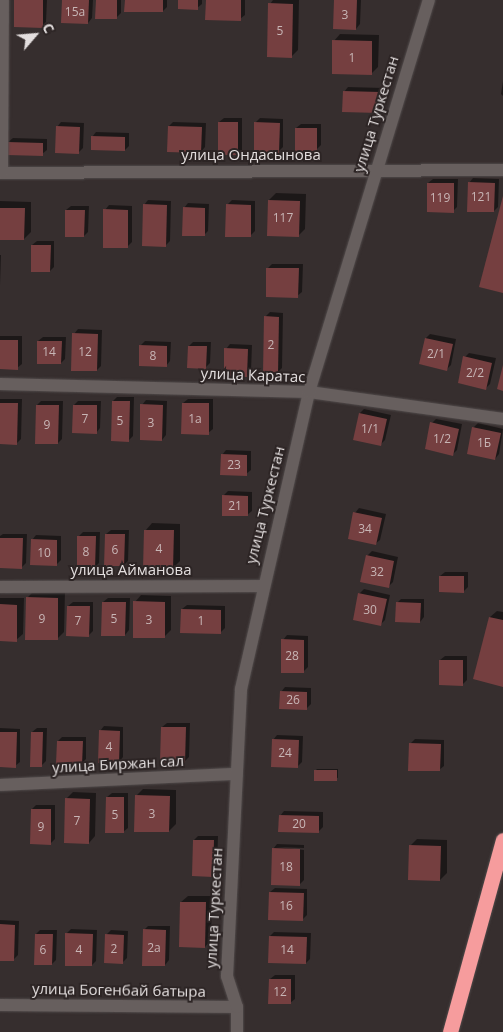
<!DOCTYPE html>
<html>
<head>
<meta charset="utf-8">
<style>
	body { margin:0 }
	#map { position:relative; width:503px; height:1032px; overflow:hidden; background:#362e2e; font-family:"Open Sans",sans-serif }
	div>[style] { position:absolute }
	.shadow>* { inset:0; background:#0007 }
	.building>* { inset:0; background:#753f40 }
	.roads { filter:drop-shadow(0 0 1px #504a4a) drop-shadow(0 0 1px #504a4a) }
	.minor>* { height:12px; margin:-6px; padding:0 6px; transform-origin:6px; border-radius:6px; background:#675f5e }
	.highway>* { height:15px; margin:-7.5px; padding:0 7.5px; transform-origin:7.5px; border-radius:7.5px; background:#f69c9d }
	span { translate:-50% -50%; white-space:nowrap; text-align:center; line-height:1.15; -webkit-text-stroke:4px #2c2424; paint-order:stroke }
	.number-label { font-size:12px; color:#c8b6b6 }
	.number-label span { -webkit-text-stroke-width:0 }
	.street-label { font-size:15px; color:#e3dede }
	.north { position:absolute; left:10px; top:10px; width:50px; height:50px; -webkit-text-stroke:4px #2c2424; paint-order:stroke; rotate:63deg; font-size:14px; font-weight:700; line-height:20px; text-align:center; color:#e3dede }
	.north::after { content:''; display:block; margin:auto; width:18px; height:22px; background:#e3dede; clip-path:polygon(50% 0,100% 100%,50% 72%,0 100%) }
</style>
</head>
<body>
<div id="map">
	<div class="shadow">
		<div style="clip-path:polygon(15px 0,47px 0,46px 22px,42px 26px)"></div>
		<div style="clip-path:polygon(63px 0,93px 0,92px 18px,88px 23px)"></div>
		<div style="clip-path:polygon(97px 0,121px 0,121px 13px,116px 18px)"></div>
		<div style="clip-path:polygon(126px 0,167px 0,167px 7px,163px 11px)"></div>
		<div style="clip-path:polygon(179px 0,202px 0,202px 4px,197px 8px)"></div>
		<div style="clip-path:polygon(207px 0,245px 0,245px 15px,240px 19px)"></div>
		<div style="clip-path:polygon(273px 0,299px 0,298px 50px,291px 57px,270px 4px)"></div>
		<div style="clip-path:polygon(335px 0,361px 0,360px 24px,356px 29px)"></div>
		<div style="clip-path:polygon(340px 34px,379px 35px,378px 67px,371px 74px,334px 41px)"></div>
		<div style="clip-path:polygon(503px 81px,503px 96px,501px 94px)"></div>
		<div style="clip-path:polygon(348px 87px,383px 88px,383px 107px,379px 112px,344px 92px)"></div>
		<div style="clip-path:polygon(224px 118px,242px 118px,242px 150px,237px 154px,219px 122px)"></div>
		<div style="clip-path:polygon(260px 118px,283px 119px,283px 147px,278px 152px,255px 123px)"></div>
		<div style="clip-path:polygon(61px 122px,84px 123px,83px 148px,79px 152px,57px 127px)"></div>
		<div style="clip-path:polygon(173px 122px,206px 123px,205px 147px,201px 152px,169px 126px)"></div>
		<div style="clip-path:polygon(301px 124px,321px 124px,321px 145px,316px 150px,296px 128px)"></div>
		<div style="clip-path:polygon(96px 132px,129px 133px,129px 146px,125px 150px,92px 137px)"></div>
		<div style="clip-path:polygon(13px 138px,47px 139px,47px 150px,42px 154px,8px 142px)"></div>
		<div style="clip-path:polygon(473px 178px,499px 179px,498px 207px,494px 211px,469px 183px)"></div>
		<div style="clip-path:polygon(433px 179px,458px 179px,457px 207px,453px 211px,428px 183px)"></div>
		<div style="clip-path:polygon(276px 193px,306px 194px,305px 229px,298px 236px,269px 200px)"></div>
		<div style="clip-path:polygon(148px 200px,171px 201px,170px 241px,165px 246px,144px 205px)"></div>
		<div style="clip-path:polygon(232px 200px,255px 201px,255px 231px,250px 236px,227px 205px)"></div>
		<div style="clip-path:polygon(0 201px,31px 202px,31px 232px,24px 239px,0 239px)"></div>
		<div style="clip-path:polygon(188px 203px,209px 204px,208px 231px,204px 235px,184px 208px)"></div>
		<div style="clip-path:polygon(109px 205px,132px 206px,132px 242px,127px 247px,105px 210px)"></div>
		<div style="clip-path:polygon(71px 206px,89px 206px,88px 232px,84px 236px,66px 210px)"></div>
		<div style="clip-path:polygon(37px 241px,54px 241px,54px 267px,50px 271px,32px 245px)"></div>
		<div style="clip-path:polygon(0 255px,1px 255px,0 285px)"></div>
		<div style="clip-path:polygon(272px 264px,303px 264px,302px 292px,297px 296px,268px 268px)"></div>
		<div style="clip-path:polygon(270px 312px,283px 313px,282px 368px,277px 373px,265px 317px)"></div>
		<div style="clip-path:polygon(78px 329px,102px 330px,101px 366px,97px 370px,74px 334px)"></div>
		<div style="clip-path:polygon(430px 334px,456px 339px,451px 365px,447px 369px,420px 364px,426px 338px)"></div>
		<div style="clip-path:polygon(0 336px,22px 336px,22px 364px,17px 368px,0 368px)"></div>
		<div style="clip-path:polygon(43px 337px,66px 337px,65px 359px,61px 363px,38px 341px)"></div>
		<div style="clip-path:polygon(145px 341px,171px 342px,170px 361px,166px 366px,140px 346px)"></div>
		<div style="clip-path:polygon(193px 342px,211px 342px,210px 363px,206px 367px,189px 346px)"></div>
		<div style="clip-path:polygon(230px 344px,252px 345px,251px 371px,247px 376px,226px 349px)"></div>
		<div style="clip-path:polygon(469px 353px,496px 358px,490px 384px,486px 388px,465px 357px)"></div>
		<div style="clip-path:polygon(117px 397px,134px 397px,133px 436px,129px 440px,113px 401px)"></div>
		<div style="clip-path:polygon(0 399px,22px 399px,21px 439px,16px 444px,0 443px)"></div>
		<div style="clip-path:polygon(188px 399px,213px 399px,213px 429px,208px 433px,183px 403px)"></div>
		<div style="clip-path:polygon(146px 400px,167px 401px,166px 435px,162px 440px,142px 405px)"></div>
		<div style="clip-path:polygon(41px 401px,63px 401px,62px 439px,58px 443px,37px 405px)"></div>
		<div style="clip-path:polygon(78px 401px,101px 401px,100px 428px,96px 433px,74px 405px)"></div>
		<div style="clip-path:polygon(364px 409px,391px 415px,385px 440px,381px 444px,355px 439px,360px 413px)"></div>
		<div style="clip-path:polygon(436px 419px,462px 424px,457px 450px,453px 454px,432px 423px)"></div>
		<div style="clip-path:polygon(478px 423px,503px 429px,499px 454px,495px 459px,474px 427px)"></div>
		<div style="clip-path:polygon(226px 450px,251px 451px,251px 470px,246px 474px,222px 455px)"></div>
		<div style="clip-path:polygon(228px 491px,252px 492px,252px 511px,247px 515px,223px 496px)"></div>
		<div style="clip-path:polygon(359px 508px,386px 514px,380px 540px,375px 544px,355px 513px)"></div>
		<div style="clip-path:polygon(152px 523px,180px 524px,180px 561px,173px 568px,146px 530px)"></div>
		<div style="clip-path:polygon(111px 530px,129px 530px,128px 561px,124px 565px,106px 534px)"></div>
		<div style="clip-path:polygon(83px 532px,100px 532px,99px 563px,95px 567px,79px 536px)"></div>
		<div style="clip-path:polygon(3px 534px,27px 534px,26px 563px,22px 567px,0 567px,0 536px)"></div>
		<div style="clip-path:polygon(36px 535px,61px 536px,61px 560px,56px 565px,32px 540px)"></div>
		<div style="clip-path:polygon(372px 551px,398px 557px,393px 582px,388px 587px,367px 556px)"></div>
		<div style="clip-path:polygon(445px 572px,468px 572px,468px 587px,464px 591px,440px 576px)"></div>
		<div style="clip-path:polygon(364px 589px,390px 595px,385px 620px,380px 625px,359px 594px)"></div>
		<div style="clip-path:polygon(34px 591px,65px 592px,64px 632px,57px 639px,27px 598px)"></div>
		<div style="clip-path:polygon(141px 595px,171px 596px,171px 630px,164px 637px,135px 602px)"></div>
		<div style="clip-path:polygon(0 598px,24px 598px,23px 634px,16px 640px,0 640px)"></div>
		<div style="clip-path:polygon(108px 598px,130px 598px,129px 630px,125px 635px,103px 602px)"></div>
		<div style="clip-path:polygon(401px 599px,424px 599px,424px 617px,420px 622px,397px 603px)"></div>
		<div style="clip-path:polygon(73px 602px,93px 602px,93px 631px,88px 636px,68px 606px)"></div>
		<div style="clip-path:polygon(187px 605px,225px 606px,225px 628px,220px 633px,182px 609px)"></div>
		<div style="clip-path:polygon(497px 611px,503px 612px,503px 686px,490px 617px)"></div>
		<div style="clip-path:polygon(287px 635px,308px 636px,308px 667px,303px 672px,283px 640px)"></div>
		<div style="clip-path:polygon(445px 656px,467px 656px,467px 680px,462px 685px,440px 660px)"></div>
		<div style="clip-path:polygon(285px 687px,311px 688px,311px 704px,307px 708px,281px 692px)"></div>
		<div style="clip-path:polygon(167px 723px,190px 723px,189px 757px,185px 761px,162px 727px)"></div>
		<div style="clip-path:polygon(104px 726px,123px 727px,123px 757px,119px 762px,100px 731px)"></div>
		<div style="clip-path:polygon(0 728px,20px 729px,20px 762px,15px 766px,0 766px)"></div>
		<div style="clip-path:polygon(37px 728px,47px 728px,46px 761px,41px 766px,32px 732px)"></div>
		<div style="clip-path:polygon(277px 735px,303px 736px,302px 762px,297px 767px,273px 740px)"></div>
		<div style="clip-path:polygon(62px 737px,86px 737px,86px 759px,81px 764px,58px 741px)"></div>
		<div style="clip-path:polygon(415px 739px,444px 740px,444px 766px,439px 770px,410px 744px)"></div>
		<div style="clip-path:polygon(317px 769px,338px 769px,338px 778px,315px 771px)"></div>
		<div style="clip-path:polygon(143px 789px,176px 790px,176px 824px,169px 831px,136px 796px)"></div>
		<div style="clip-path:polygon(73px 792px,96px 793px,95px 836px,89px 843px,66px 799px)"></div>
		<div style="clip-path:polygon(112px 793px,128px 793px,128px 828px,123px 832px,107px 797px)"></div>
		<div style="clip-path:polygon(36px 805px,55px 805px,55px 839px,50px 844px,32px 809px)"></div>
		<div style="clip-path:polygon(284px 811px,323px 812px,323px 827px,318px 832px,280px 816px)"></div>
		<div style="clip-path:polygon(198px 836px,218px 836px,217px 871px,213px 876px,194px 840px)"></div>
		<div style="clip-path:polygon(417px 839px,447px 840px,447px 873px,440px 880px,410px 846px)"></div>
		<div style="clip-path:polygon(277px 844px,304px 845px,304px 848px,276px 847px,304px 850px,304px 880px,299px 885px,273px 849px)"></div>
		<div style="clip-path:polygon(275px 888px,307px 889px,307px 915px,302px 920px,270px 892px)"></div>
		<div style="clip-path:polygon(188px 896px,212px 896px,211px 940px,205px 947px,181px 902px)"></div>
		<div style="clip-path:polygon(0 920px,19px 921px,18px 955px,13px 960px,0 959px)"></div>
		<div style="clip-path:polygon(148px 926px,170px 926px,169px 960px,165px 965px,144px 930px)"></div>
		<div style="clip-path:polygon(71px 929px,97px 930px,96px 961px,92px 965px,67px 933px)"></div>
		<div style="clip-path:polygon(40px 930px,57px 930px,56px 960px,52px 964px,36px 934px)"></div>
		<div style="clip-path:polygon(111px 930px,128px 931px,127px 958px,123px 962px,106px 935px)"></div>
		<div style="clip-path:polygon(274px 932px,311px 933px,310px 959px,306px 963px,270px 936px)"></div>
		<div style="clip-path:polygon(275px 975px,295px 975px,295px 999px,290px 1003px,270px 979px)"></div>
	</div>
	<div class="building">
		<div style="clip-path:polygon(14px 0,43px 0,43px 28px,14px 27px)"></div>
		<div style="clip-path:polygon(62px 0,89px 0,88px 24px,61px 23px)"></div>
		<div style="clip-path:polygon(96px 0,117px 0,117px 19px,95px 19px)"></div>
		<div style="clip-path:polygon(125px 0,163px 0,163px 12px,124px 12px)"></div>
		<div style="clip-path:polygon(178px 0,198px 0,198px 10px,178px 9px)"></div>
		<div style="clip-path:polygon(206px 0,241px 0,241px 21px,205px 20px)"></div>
		<div style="clip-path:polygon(334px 0,357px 0,356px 30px,333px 29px)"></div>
		<div style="clip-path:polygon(268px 3px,293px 4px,292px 58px,267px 57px)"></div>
		<div style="clip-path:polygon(332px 40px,372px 41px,372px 75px,332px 74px)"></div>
		<div style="clip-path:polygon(343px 91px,380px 92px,379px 113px,342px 112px)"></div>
		<div style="clip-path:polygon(218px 122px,238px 122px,238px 155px,218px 155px)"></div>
		<div style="clip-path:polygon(254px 122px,280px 123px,279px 153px,254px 152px)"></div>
		<div style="clip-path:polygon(56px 126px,80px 127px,79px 154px,55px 153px)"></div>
		<div style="clip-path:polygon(168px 126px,202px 127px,201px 153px,167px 152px)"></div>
		<div style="clip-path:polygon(295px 128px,317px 128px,317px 151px,295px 151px)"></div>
		<div style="clip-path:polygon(91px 136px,125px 137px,125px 151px,91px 150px)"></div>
		<div style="clip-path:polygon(7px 142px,43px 143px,43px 156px,7px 155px)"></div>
		<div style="clip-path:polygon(468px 182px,495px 183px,494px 212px,467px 212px)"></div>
		<div style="clip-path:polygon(427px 183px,454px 183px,454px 213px,427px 212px)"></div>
		<div style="clip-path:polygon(503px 196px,503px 293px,479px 287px)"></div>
		<div style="clip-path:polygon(268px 200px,300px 201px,299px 237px,267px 236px)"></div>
		<div style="clip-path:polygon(143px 204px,167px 205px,166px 247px,142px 246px)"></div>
		<div style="clip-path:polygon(226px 204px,251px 205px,251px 237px,225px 237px)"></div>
		<div style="clip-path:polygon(183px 207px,205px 208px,205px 236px,182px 236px)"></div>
		<div style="clip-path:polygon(0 208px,25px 208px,24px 240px,0 240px)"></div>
		<div style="clip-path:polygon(103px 209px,128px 210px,128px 248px,103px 248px)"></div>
		<div style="clip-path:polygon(65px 210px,85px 210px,84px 237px,65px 237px)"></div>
		<div style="clip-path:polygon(31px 245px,51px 245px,50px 272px,31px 272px)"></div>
		<div style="clip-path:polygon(266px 268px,299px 268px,298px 298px,266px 297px)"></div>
		<div style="clip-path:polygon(264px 316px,279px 317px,278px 374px,263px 374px)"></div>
		<div style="clip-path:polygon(72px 333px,98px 334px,97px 371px,71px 371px)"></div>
		<div style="clip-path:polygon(425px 338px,453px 344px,447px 371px,419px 364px)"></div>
		<div style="clip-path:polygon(0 340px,18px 340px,18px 370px,0 369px)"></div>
		<div style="clip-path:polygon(37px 341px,62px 341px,61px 364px,37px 364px)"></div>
		<div style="clip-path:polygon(139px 345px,167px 346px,167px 367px,139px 366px)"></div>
		<div style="clip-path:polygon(188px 346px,207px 346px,206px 369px,187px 368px)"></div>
		<div style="clip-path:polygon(224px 348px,248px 349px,247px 377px,224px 376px)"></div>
		<div style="clip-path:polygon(463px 356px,492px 363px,486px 390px,458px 383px)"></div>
		<div style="clip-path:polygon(503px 365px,503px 391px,497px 389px)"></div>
		<div style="clip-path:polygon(112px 401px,130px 401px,129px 442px,111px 441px)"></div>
		<div style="clip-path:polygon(0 403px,18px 403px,17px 445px,0 444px)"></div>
		<div style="clip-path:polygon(182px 403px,209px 403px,209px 435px,181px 434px)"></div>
		<div style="clip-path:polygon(140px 404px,163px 405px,162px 441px,140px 440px)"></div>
		<div style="clip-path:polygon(36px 405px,59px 405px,58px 444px,35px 444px)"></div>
		<div style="clip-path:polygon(73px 405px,97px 405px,97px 434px,72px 433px)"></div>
		<div style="clip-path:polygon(359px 413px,387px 419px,381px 446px,353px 440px)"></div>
		<div style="clip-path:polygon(430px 422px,459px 429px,453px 456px,425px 449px)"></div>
		<div style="clip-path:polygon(472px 427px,501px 433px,495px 460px,467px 454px)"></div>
		<div style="clip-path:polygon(221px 454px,247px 455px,247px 476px,220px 475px)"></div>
		<div style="clip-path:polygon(222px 495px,248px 496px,248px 516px,222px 516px)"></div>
		<div style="clip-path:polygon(353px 512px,382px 518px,376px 545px,348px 539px)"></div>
		<div style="clip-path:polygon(144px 530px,174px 530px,173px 569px,143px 569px)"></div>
		<div style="clip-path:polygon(105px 534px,125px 534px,124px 566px,104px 566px)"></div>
		<div style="clip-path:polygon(77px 536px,96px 536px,95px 569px,77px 568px)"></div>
		<div style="clip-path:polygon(0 538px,23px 538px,22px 569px,0 568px)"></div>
		<div style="clip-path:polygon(31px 539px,57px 540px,57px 566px,30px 565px)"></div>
		<div style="clip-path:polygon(366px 555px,394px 561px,389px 588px,360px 582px)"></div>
		<div style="clip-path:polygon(439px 576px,464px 576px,464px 593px,439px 592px)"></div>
		<div style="clip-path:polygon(358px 593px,387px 599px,381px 626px,353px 620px)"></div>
		<div style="clip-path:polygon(26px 597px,58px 598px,58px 640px,25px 640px)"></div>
		<div style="clip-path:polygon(133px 601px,165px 602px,165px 638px,133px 638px)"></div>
		<div style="clip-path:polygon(102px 602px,126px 602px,125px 636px,101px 636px)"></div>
		<div style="clip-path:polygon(396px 602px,421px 603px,420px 623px,395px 622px)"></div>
		<div style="clip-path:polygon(0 604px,17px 605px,17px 642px,0 641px)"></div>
		<div style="clip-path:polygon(67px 606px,90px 606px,89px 637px,66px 636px)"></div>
		<div style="clip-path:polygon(181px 609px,221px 610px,221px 634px,180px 633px)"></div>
		<div style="clip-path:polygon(489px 617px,503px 620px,503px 687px,473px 679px)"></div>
		<div style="clip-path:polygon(281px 639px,304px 640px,304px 673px,281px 673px)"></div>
		<div style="clip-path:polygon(439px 660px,463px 660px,463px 686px,439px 685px)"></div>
		<div style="clip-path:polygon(280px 691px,307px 692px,307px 710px,279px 709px)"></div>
		<div style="clip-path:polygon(161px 727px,186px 727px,185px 763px,160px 762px)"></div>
		<div style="clip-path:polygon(99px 730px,120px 731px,119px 763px,98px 763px)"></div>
		<div style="clip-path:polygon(0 732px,17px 732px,16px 768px,0 767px)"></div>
		<div style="clip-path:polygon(31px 732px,43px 732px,42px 767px,30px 767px)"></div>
		<div style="clip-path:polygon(272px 739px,299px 740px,298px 768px,271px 767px)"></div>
		<div style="clip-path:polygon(57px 741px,83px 741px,82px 765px,56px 764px)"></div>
		<div style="clip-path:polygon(409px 743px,441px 744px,440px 771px,408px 771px)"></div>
		<div style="clip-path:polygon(314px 770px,337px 770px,337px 781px,314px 781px)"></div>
		<div style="clip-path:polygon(135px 795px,170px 796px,169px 832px,134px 832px)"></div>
		<div style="clip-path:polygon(106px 797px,124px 797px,124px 833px,105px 833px)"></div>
		<div style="clip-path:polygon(65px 798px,90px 799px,89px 844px,64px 843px)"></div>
		<div style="clip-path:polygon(31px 809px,51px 809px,51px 845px,30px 844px)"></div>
		<div style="clip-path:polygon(279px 815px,319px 816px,319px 833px,278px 832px)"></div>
		<div style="clip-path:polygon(193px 840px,214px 840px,213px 877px,192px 876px)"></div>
		<div style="clip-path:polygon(409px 845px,441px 846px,440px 881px,408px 880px)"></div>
		<div style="clip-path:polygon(272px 848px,300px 849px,300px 886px,271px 885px)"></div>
		<div style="clip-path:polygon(269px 892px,304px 893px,303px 921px,268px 920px)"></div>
		<div style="clip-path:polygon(180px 902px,206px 902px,205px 948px,179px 947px)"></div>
		<div style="clip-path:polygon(0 924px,15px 925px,14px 961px,0 961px)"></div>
		<div style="clip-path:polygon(143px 929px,166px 930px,165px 966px,142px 966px)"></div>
		<div style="clip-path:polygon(65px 933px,93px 934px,92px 966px,65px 966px)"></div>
		<div style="clip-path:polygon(35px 934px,53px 934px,52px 965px,34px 965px)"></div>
		<div style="clip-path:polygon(105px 934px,124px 935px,123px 964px,104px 963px)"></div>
		<div style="clip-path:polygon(269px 936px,307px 937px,306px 964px,268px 963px)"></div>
		<div style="clip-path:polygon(269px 979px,291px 979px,291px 1004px,268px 1004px)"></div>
	</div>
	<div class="roads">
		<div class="minor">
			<div style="left:0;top:173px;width:503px;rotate:-0.34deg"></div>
			<div style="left:2px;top:173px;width:173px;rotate:-89.7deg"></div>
			<div style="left:0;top:384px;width:309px;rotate:1.5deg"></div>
			<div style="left:309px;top:392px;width:196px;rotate:7.9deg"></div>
			<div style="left:0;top:587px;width:262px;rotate:-0.2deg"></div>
			<div style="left:0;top:785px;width:237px;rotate:-2.7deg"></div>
			<div style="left:0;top:1005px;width:237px;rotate:0.5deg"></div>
			<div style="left:237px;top:1032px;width:25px;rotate:-90deg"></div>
			<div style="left:237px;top:1007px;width:33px;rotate:-108deg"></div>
			<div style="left:227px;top:976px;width:287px;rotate:-87.2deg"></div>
			<div style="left:241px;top:689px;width:305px;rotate:-77.1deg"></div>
			<div style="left:309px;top:392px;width:410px;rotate:-73deg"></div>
		</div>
		<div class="highway">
			<div style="left:450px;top:1032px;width:199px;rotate:-74.6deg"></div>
		</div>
	</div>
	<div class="number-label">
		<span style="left:75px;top:12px">15а</span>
		<span style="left:345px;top:15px">3</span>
		<span style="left:280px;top:31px">5</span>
		<span style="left:352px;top:58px">1</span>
		<span style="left:481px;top:197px">121</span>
		<span style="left:440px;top:198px">119</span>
		<span style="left:283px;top:218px">117</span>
		<span style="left:271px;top:345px">2</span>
		<span style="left:49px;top:352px">14</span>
		<span style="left:85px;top:352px">12</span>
		<span style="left:436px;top:354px">2/1</span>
		<span style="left:153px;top:356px">8</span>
		<span style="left:475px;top:373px">2/2</span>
		<span style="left:85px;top:419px">7</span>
		<span style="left:195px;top:419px">1а</span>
		<span style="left:120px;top:421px">5</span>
		<span style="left:151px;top:423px">3</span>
		<span style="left:47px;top:425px">9</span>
		<span style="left:370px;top:429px">1/1</span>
		<span style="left:442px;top:439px">1/2</span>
		<span style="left:484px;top:443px">1Б</span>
		<span style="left:234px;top:465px">23</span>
		<span style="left:235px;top:506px">21</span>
		<span style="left:365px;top:529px">34</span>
		<span style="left:159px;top:549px">4</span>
		<span style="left:115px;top:550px">6</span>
		<span style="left:86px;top:552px">8</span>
		<span style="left:44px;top:553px">10</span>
		<span style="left:377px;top:572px">32</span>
		<span style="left:370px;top:610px">30</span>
		<span style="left:42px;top:619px">9</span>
		<span style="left:114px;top:619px">5</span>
		<span style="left:149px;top:620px">3</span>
		<span style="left:78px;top:621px">7</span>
		<span style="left:201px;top:621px">1</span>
		<span style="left:292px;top:656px">28</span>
		<span style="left:293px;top:700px">26</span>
		<span style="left:109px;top:747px">4</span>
		<span style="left:285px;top:753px">24</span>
		<span style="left:152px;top:814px">3</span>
		<span style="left:115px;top:815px">5</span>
		<span style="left:77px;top:821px">7</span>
		<span style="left:299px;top:824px">20</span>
		<span style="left:41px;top:827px">9</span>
		<span style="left:286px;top:867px">18</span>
		<span style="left:286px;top:906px">16</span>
		<span style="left:154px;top:948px">2а</span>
		<span style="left:114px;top:949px">2</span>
		<span style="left:43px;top:950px">6</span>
		<span style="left:79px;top:950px">4</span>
		<span style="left:287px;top:950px">14</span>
		<span style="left:280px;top:992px">12</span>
	</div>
	<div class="street-label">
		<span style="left:376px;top:114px;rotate:-73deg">улица Туркестан</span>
		<span style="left:251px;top:155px">улица Ондасынова</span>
		<span style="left:253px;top:375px;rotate:2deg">улица Каратас</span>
		<span style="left:265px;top:505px;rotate:-76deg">улица Туркестан</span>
		<span style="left:131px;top:570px">улица Айманова</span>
		<span style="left:118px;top:764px;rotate:-3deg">улица Биржан сал</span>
		<span style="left:214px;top:908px;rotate:-87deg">улица Туркестан</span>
		<span style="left:119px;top:990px;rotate:1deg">улица Богенбай батыра</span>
	</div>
	<div class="north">С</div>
</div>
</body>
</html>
